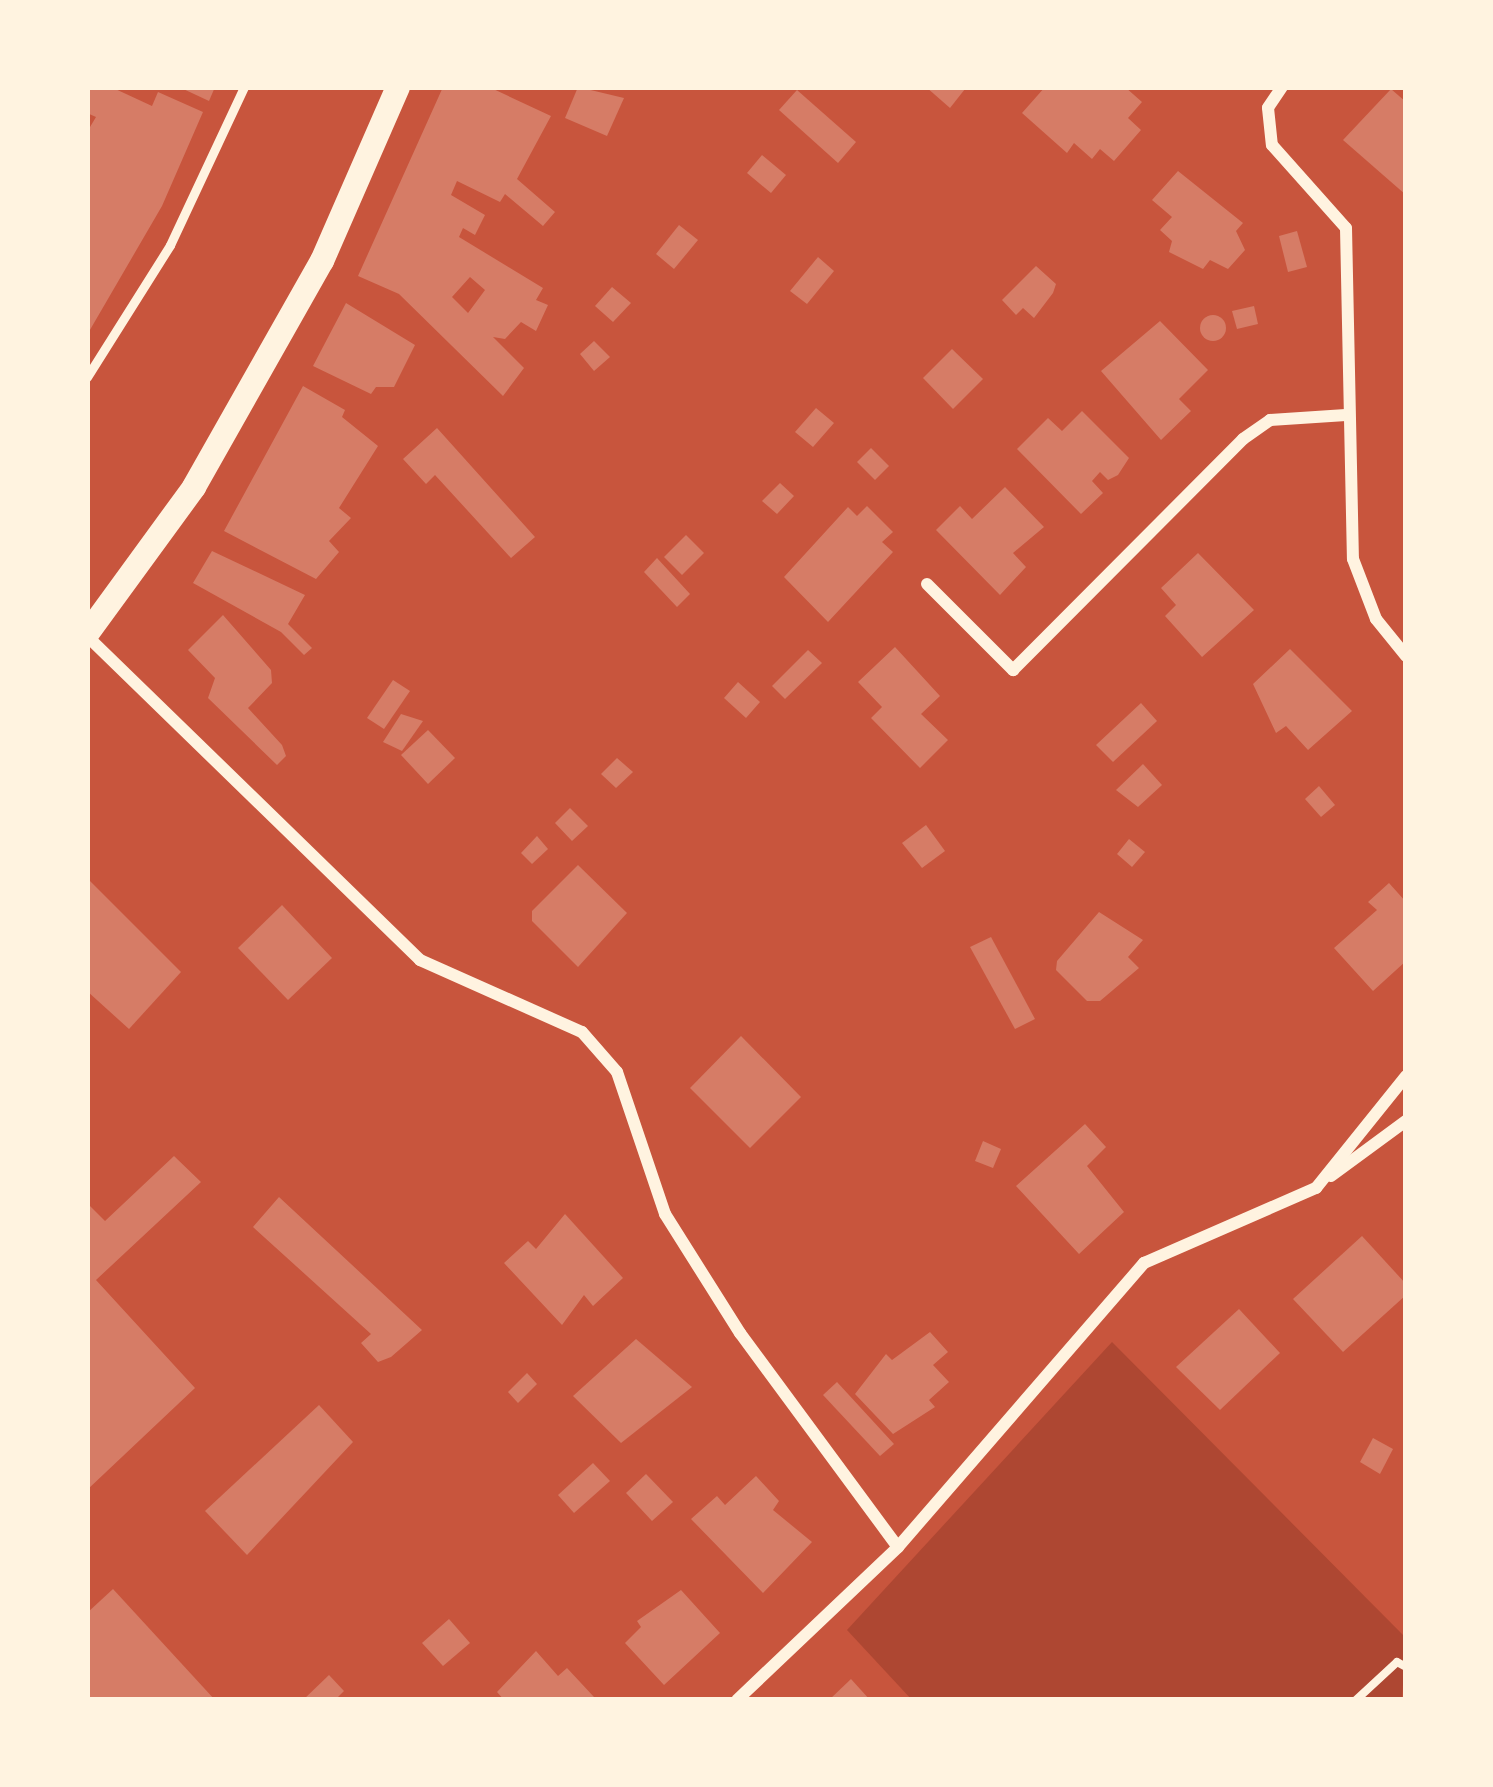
<!DOCTYPE html>
<html>
<head>
<meta charset="utf-8">
<style>
	body { margin:0 }
	#map { position:relative; width:1493px; height:1787px; overflow:hidden; background:#c8553d; font-family:"PT Sans Narrow",sans-serif }
	div>[style] { position:absolute }
	.green>* { inset:0; background:#ae4732 }
	.building>* { inset:0; background:#d67c66 }
	.round { border-radius:50% }
	.path>* { height:8px; margin:-4px; padding:0 4px; transform-origin:4px; border-radius:4px; background:#fff3e0 }
	.service>* { height:9px; margin:-4.5px; padding:0 4.5px; transform-origin:4.5px; border-radius:4.5px; background:#fff3e0 }
	.minor>* { height:12px; margin:-6px; padding:0 6px; transform-origin:6px; border-radius:6px; background:#fff3e0 }
	.secondary>* { height:24px; margin:-12px; padding:0 12px; transform-origin:12px; border-radius:12px; background:#fff3e0 }
	span { translate:-50% -50%; white-space:nowrap; text-align:center; line-height:1.15; -webkit-text-stroke:12px #fff3e0; paint-order:stroke }
	.frame { position:absolute; inset:0; border:90px solid #fff3e0; pointer-events:none }
</style>
</head>
<body>
<div id="map">
	<div class="green">
		<div style="clip-path:polygon(1112px 1342px,1406px 1638px,1402px 1700px,912px 1700px,847px 1630px)"></div>
	</div>
	<div class="building">
		<div style="clip-path:polygon(87px 87px,111px 87px,152px 106px,158px 92px,203px 112px,162px 206px,87px 335px,87px 132px,96px 117px,87px 113px)"></div>
		<div style="clip-path:polygon(179px 87px,215px 87px,209px 101px)"></div>
		<div style="clip-path:polygon(evenodd,443px 87px,489px 87px,551px 116px,517px 179px,555px 212px,543px 226px,505px 194px,500px 202px,457px 181px,451px 195px,485px 215px,475px 235px,463px 228px,459px 237px,543px 288px,536px 300px,548px 305px,536px 331px,521px 322px,505px 339px,493px 337px,524px 368px,503px 396px,399px 294px,358px 276px,443px 87px,470px 277px,485px 290px,468px 313px,452px 297px,470px 277px)"></div>
		<div style="clip-path:polygon(578px 87px,624px 98px,607px 136px,565px 118px)"></div>
		<div style="clip-path:polygon(926px 87px,962px 87px,965px 89px,950px 108px)"></div>
		<div style="clip-path:polygon(1045px 87px,1125px 87px,1142px 102px,1128px 118px,1141px 130px,1114px 161px,1100px 149px,1092px 159px,1074px 143px,1067px 153px,1022px 113px)"></div>
		<div style="clip-path:polygon(1391px 89px,1406px 102px,1406px 195px,1343px 140px)"></div>
		<div style="clip-path:polygon(797px 90px,856px 142px,838px 163px,779px 110px)"></div>
		<div style="clip-path:polygon(762px 155px,786px 175px,771px 193px,747px 173px)"></div>
		<div style="clip-path:polygon(1178px 171px,1243px 223px,1236px 231px,1245px 250px,1228px 269px,1210px 260px,1203px 269px,1169px 252px,1172px 241px,1160px 230px,1172px 217px,1152px 200px)"></div>
		<div style="clip-path:polygon(679px 225px,698px 240px,674px 269px,656px 254px)"></div>
		<div style="clip-path:polygon(1297px 231px,1307px 267px,1288px 272px,1279px 236px)"></div>
		<div style="clip-path:polygon(818px 257px,834px 271px,807px 304px,790px 291px)"></div>
		<div style="clip-path:polygon(1036px 266px,1056px 284px,1053px 293px,1034px 318px,1023px 308px,1016px 315px,1002px 300px)"></div>
		<div style="clip-path:polygon(612px 287px,631px 303px,613px 322px,595px 306px)"></div>
		<div style="clip-path:polygon(346px 303px,415px 345px,394px 387px,376px 387px,371px 394px,313px 366px)"></div>
		<div style="clip-path:polygon(1254px 306px,1258px 324px,1237px 329px,1232px 311px)"></div>
		<div class="round" style="left:1200px;top:315px;width:26px;height:26px"></div>
		<div style="clip-path:polygon(1160px 321px,1208px 370px,1179px 399px,1191px 411px,1161px 440px,1101px 371px)"></div>
		<div style="clip-path:polygon(594px 341px,610px 357px,594px 371px,580px 354px)"></div>
		<div style="clip-path:polygon(952px 349px,983px 379px,953px 409px,923px 378px)"></div>
		<div style="clip-path:polygon(303px 386px,345px 410px,342px 417px,378px 446px,339px 508px,351px 518px,329px 541px,339px 552px,316px 579px,224px 531px)"></div>
		<div style="clip-path:polygon(816px 408px,834px 423px,813px 447px,795px 432px)"></div>
		<div style="clip-path:polygon(1082px 411px,1129px 458px,1118px 475px,1108px 480px,1100px 472px,1092px 481px,1103px 493px,1081px 514px,1017px 449px,1048px 418px,1062px 431px)"></div>
		<div style="clip-path:polygon(437px 428px,535px 537px,511px 558px,435px 475px,426px 484px,403px 459px)"></div>
		<div style="clip-path:polygon(871px 448px,889px 466px,875px 480px,857px 462px)"></div>
		<div style="clip-path:polygon(780px 483px,794px 496px,777px 514px,762px 501px)"></div>
		<div style="clip-path:polygon(1005px 487px,1044px 527px,1013px 553px,1026px 567px,1000px 595px,936px 530px,960px 506px,972px 519px)"></div>
		<div style="clip-path:polygon(867px 506px,893px 532px,882px 542px,893px 552px,828px 622px,784px 577px,848px 507px,857px 516px)"></div>
		<div style="clip-path:polygon(686px 535px,704px 553px,682px 575px,664px 557px)"></div>
		<div style="clip-path:polygon(212px 551px,305px 595px,288px 624px,312px 648px,304px 655px,281px 632px,193px 583px)"></div>
		<div style="clip-path:polygon(1198px 553px,1254px 610px,1202px 657px,1165px 616px,1176px 605px,1161px 588px)"></div>
		<div style="clip-path:polygon(657px 558px,690px 594px,677px 607px,644px 572px)"></div>
		<div style="clip-path:polygon(223px 615px,271px 670px,272px 683px,248px 708px,282px 745px,286px 756px,277px 765px,208px 698px,215px 678px,188px 650px)"></div>
		<div style="clip-path:polygon(895px 647px,940px 696px,921px 714px,948px 740px,920px 768px,871px 718px,882px 707px,858px 682px)"></div>
		<div style="clip-path:polygon(1290px 649px,1352px 711px,1308px 750px,1286px 726px,1276px 733px,1253px 684px)"></div>
		<div style="clip-path:polygon(808px 650px,822px 663px,785px 699px,772px 686px)"></div>
		<div style="clip-path:polygon(393px 680px,410px 691px,384px 729px,367px 718px)"></div>
		<div style="clip-path:polygon(738px 682px,760px 702px,746px 718px,724px 698px)"></div>
		<div style="clip-path:polygon(1141px 703px,1157px 721px,1113px 762px,1096px 745px)"></div>
		<div style="clip-path:polygon(401px 714px,423px 721px,402px 751px,383px 742px)"></div>
		<div style="clip-path:polygon(428px 730px,455px 758px,428px 784px,401px 755px)"></div>
		<div style="clip-path:polygon(617px 758px,633px 772px,616px 788px,601px 774px)"></div>
		<div style="clip-path:polygon(1143px 764px,1162px 785px,1138px 807px,1116px 790px)"></div>
		<div style="clip-path:polygon(1319px 786px,1335px 805px,1321px 817px,1305px 799px)"></div>
		<div style="clip-path:polygon(570px 808px,588px 826px,572px 841px,555px 823px)"></div>
		<div style="clip-path:polygon(926px 825px,945px 851px,922px 868px,902px 843px)"></div>
		<div style="clip-path:polygon(537px 836px,548px 849px,532px 864px,521px 853px)"></div>
		<div style="clip-path:polygon(1129px 839px,1145px 852px,1132px 867px,1117px 854px)"></div>
		<div style="clip-path:polygon(578px 865px,627px 913px,578px 967px,532px 921px,532px 911px)"></div>
		<div style="clip-path:polygon(87px 878px,181px 972px,129px 1029px,87px 991px)"></div>
		<div style="clip-path:polygon(1389px 883px,1406px 902px,1406px 961px,1373px 991px,1334px 948px,1377px 910px,1368px 902px)"></div>
		<div style="clip-path:polygon(282px 905px,332px 958px,288px 1000px,238px 948px)"></div>
		<div style="clip-path:polygon(1099px 912px,1143px 940px,1128px 957px,1139px 968px,1100px 1001px,1087px 1001px,1056px 970px,1057px 961px)"></div>
		<div style="clip-path:polygon(991px 937px,1035px 1019px,1015px 1029px,970px 947px)"></div>
		<div style="clip-path:polygon(741px 1036px,801px 1097px,750px 1148px,690px 1088px)"></div>
		<div style="clip-path:polygon(1085px 1124px,1106px 1147px,1087px 1166px,1124px 1212px,1079px 1254px,1016px 1186px)"></div>
		<div style="clip-path:polygon(983px 1141px,1001px 1149px,993px 1168px,975px 1161px)"></div>
		<div style="clip-path:polygon(174px 1156px,201px 1182px,96px 1280px,195px 1388px,87px 1490px,87px 1203px,105px 1221px)"></div>
		<div style="clip-path:polygon(279px 1197px,422px 1330px,391px 1357px,378px 1362px,361px 1343px,371px 1334px,253px 1227px)"></div>
		<div style="clip-path:polygon(565px 1214px,623px 1278px,593px 1306px,584px 1295px,562px 1325px,504px 1263px,528px 1241px,536px 1249px)"></div>
		<div style="clip-path:polygon(1362px 1236px,1406px 1284px,1406px 1295px,1343px 1352px,1293px 1299px)"></div>
		<div style="clip-path:polygon(1239px 1309px,1280px 1353px,1220px 1410px,1176px 1367px)"></div>
		<div style="clip-path:polygon(930px 1332px,948px 1352px,933px 1365px,949px 1382px,929px 1400px,935px 1407px,893px 1434px,855px 1394px,886px 1354px,892px 1360px)"></div>
		<div style="clip-path:polygon(636px 1339px,692px 1387px,621px 1443px,573px 1396px)"></div>
		<div style="clip-path:polygon(527px 1373px,537px 1384px,518px 1403px,508px 1392px)"></div>
		<div style="clip-path:polygon(837px 1382px,894px 1444px,880px 1456px,823px 1395px)"></div>
		<div style="clip-path:polygon(319px 1405px,353px 1442px,247px 1555px,205px 1511px)"></div>
		<div style="clip-path:polygon(1373px 1438px,1393px 1449px,1380px 1474px,1360px 1462px)"></div>
		<div style="clip-path:polygon(593px 1463px,610px 1481px,574px 1513px,558px 1495px)"></div>
		<div style="clip-path:polygon(646px 1474px,673px 1502px,652px 1521px,626px 1493px)"></div>
		<div style="clip-path:polygon(756px 1476px,779px 1501px,773px 1510px,812px 1542px,763px 1593px,691px 1519px,717px 1496px,725px 1505px)"></div>
		<div style="clip-path:polygon(113px 1589px,215px 1700px,87px 1700px,87px 1613px)"></div>
		<div style="clip-path:polygon(681px 1590px,720px 1633px,664px 1685px,625px 1643px,641px 1627px,637px 1621px)"></div>
		<div style="clip-path:polygon(449px 1619px,470px 1643px,443px 1666px,422px 1643px)"></div>
		<div style="clip-path:polygon(536px 1651px,558px 1676px,567px 1668px,594px 1697px,504px 1700px,497px 1692px)"></div>
		<div style="clip-path:polygon(329px 1675px,344px 1691px,335px 1700px,303px 1700px)"></div>
		<div style="clip-path:polygon(851px 1679px,870px 1700px,829px 1700px)"></div>
	</div>
	<div class="path">
		<div style="left:1356px;top:1700px;width:56px;rotate:-42.8deg"></div>
		<div style="left:1397px;top:1662px;width:10px;rotate:29deg"></div>
	</div>
	<div class="service">
		<div style="left:87px;top:377px;width:156px;rotate:-57.8deg"></div>
		<div style="left:170px;top:245px;width:174px;rotate:-64.9deg"></div>
	</div>
	<div class="minor">
		<div style="left:1282px;top:87px;width:25px;rotate:124deg"></div>
		<div style="left:1268px;top:108px;width:37px;rotate:84deg"></div>
		<div style="left:1272px;top:145px;width:111px;rotate:48.3deg"></div>
		<div style="left:1346px;top:228px;width:331px;rotate:88.8deg"></div>
		<div style="left:1353px;top:559px;width:64px;rotate:69deg"></div>
		<div style="left:1376px;top:619px;width:48px;rotate:51deg"></div>
		<div style="left:927px;top:584px;width:122px;rotate:45deg"></div>
		<div style="left:1013px;top:670px;width:326px;rotate:-45.1deg"></div>
		<div style="left:1243px;top:439px;width:33px;rotate:-35deg"></div>
		<div style="left:1270px;top:420px;width:76px;rotate:-3.8deg"></div>
		<div style="left:87px;top:636px;width:465px;rotate:44.2deg"></div>
		<div style="left:420px;top:960px;width:177px;rotate:24deg"></div>
		<div style="left:582px;top:1032px;width:53px;rotate:48.8deg"></div>
		<div style="left:617px;top:1072px;width:150px;rotate:71.3deg"></div>
		<div style="left:665px;top:1214px;width:141px;rotate:57.8deg"></div>
		<div style="left:740px;top:1333px;width:266px;rotate:53.6deg"></div>
		<div style="left:1331px;top:1176px;width:93px;rotate:-36.3deg"></div>
		<div style="left:737px;top:1700px;width:222px;rotate:-43.5deg"></div>
		<div style="left:898px;top:1547px;width:376px;rotate:-49.1deg"></div>
		<div style="left:1144px;top:1263px;width:188px;rotate:-23.6deg"></div>
		<div style="left:1316px;top:1188px;width:144px;rotate:-51.2deg"></div>
	</div>
	<div class="secondary">
		<div style="left:87px;top:634px;width:182px;rotate:-53.9deg"></div>
		<div style="left:194px;top:487px;width:260px;rotate:-60.5deg"></div>
		<div style="left:322px;top:261px;width:190px;rotate:-66.4deg"></div>
	</div>
	<div class="frame"></div>
</div>
</body>
</html>
